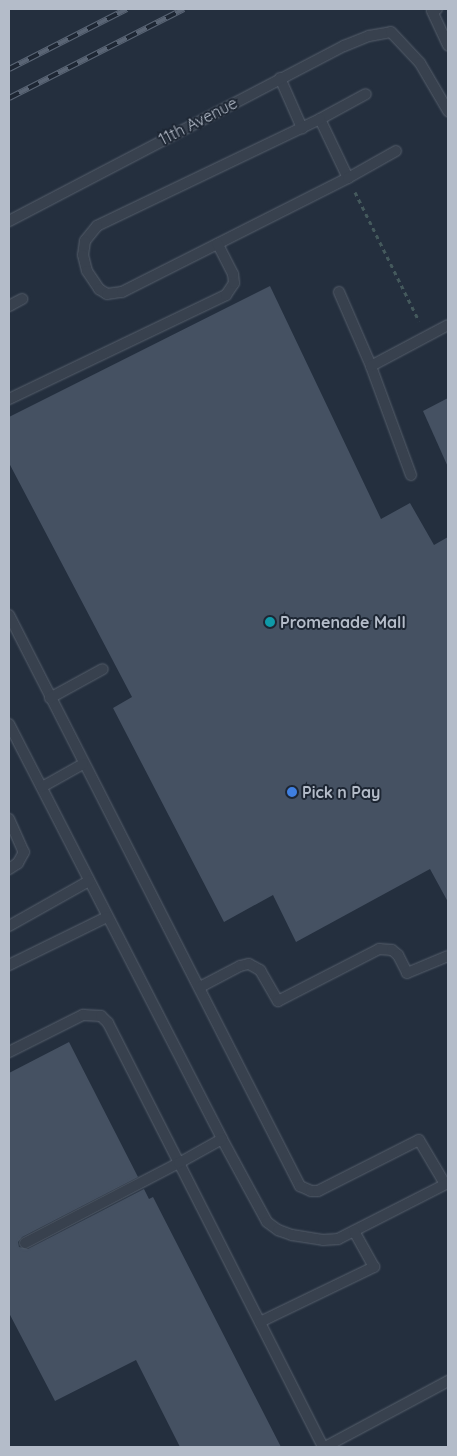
<!DOCTYPE html>
<html>
<head>
<meta charset="utf-8">
<style>
	body { margin:0 }
	#map { position:relative; width:457px; height:1456px; overflow:hidden; background:#242f3e; font-family:Quicksand,sans-serif }
	div>[style] { position:absolute }
	.building>* { inset:0; background:#455162 }
	.path>* { height:3px; margin-top:-1.5px; transform-origin:0; background:repeating-linear-gradient(90deg,#44595c 0 4px,transparent 0 8px) }
	.roads { filter:drop-shadow(0 0 1px #565f6c) drop-shadow(0 0 1px #565f6c) }
	.service>* { height:10px; margin:-5px; padding:0 5px; transform-origin:5px; border-radius:5px; background:#38414e }
	.rail>* { height:5.5px; margin-top:-2.75px; transform-origin:0; background:repeating-linear-gradient(90deg,#1d2633 0 11px,#5a6575 0 22px); box-sizing:border-box; border-block:1px solid #5a6575 }
	.dots>* { width:14px; height:14px; translate:-50% -50%; box-sizing:border-box; border:2px solid #1d2633; border-radius:50% }
	span { translate:-50% -50%; white-space:nowrap; text-align:center; line-height:1.15; -webkit-text-stroke:4px #1d2633; paint-order:stroke }
	.street-label { font-size:16px; color:#b4bcc9 }
	.poi-label { font-size:16px; color:#b4bcc9; font-weight:700 }
	.left { translate:0 -50%; text-align:left }
	.frame { position:absolute; inset:0; border:10px solid #b4bcc9; pointer-events:none }
</style>
</head>
<body>
<div id="map">
	<div class="building">
		<div style="clip-path:polygon(270px 286px,381px 519px,410px 503px,434px 545px,448px 537px,448px 902px,430px 869px,296px 942px,273px 895px,224px 922px,113px 708px,132px 697px,9px 463px,9px 417px)"></div>
		<div style="clip-path:polygon(448px 398px,448px 467px,423px 411px)"></div>
		<div style="clip-path:polygon(69px 1042px,138px 1177px,22px 1237px,18px 1242px,19px 1247px,28px 1249px,144px 1189px,149px 1199px,153px 1197px,281px 1447px,180px 1447px,136px 1360px,55px 1401px,9px 1313px,9px 1073px)"></div>
	</div>
	<div class="path">
		<div style="left:355px;top:192px;width:144px;rotate:63.6deg"></div>
	</div>
	<div class="roads">
		<div class="service">
			<div style="left:437px;top:9px;width:5px;rotate:158deg"></div>
			<div style="left:432px;top:11px;width:38px;rotate:65deg"></div>
			<div style="left:280px;top:78px;width:55px;rotate:66.3deg"></div>
			<div style="left:320px;top:119px;width:52px;rotate:-28.5deg"></div>
			<div style="left:348px;top:178px;width:65px;rotate:-115.4deg"></div>
			<div style="left:320px;top:119px;width:247px;rotate:154.4deg"></div>
			<div style="left:97px;top:226px;width:19px;rotate:129deg"></div>
			<div style="left:85px;top:241px;width:14px;rotate:98deg"></div>
			<div style="left:83px;top:255px;width:16px;rotate:76deg"></div>
			<div style="left:87px;top:271px;width:22px;rotate:56deg"></div>
			<div style="left:99px;top:289px;width:9px;rotate:32deg"></div>
			<div style="left:107px;top:294px;width:15px;rotate:-8deg"></div>
			<div style="left:122px;top:292px;width:253px;rotate:-26.8deg"></div>
			<div style="left:348px;top:178px;width:55px;rotate:-29.4deg"></div>
			<div style="left:9px;top:221px;width:378px;rotate:-27.6deg"></div>
			<div style="left:344px;top:46px;width:27px;rotate:-22deg"></div>
			<div style="left:369px;top:36px;width:22px;rotate:-10deg"></div>
			<div style="left:391px;top:32px;width:42px;rotate:46.9deg"></div>
			<div style="left:420px;top:63px;width:56px;rotate:59.7deg"></div>
			<div style="left:339px;top:292px;width:81px;rotate:66.6deg"></div>
			<div style="left:9px;top:306px;width:15px;rotate:-28deg"></div>
			<div style="left:9px;top:399px;width:241px;rotate:-25.6deg"></div>
			<div style="left:226px;top:295px;width:14px;rotate:-56deg"></div>
			<div style="left:234px;top:283px;width:9px;rotate:-96deg"></div>
			<div style="left:233px;top:274px;width:34px;rotate:-117deg"></div>
			<div style="left:411px;top:475px;width:116px;rotate:-110.2deg"></div>
			<div style="left:371px;top:366px;width:87px;rotate:-28deg"></div>
			<div style="left:9px;top:615px;width:641px;rotate:63deg"></div>
			<div style="left:300px;top:1186px;width:12px;rotate:24deg"></div>
			<div style="left:311px;top:1191px;width:7px"></div>
			<div style="left:318px;top:1191px;width:113px;rotate:-26.8deg"></div>
			<div style="left:419px;top:1140px;width:51px;rotate:59.4deg"></div>
			<div style="left:50px;top:698px;width:60px;rotate:-28.7deg"></div>
			<div style="left:9px;top:724px;width:466px;rotate:62.8deg"></div>
			<div style="left:222px;top:1139px;width:94px;rotate:61.5deg"></div>
			<div style="left:267px;top:1222px;width:14px;rotate:36deg"></div>
			<div style="left:278px;top:1230px;width:15px;rotate:20deg"></div>
			<div style="left:292px;top:1235px;width:31px;rotate:9deg"></div>
			<div style="left:323px;top:1240px;width:15px;rotate:-4deg"></div>
			<div style="left:338px;top:1239px;width:123px;rotate:-27deg"></div>
			<div style="left:42px;top:787px;width:47px;rotate:-29.3deg"></div>
			<div style="left:9px;top:819px;width:36px;rotate:66deg"></div>
			<div style="left:24px;top:852px;width:13px;rotate:119deg"></div>
			<div style="left:18px;top:863px;width:11px;rotate:146deg"></div>
			<div style="left:9px;top:926px;width:92px;rotate:-29.4deg"></div>
			<div style="left:9px;top:965px;width:109px;rotate:-26.1deg"></div>
			<div style="left:200px;top:987px;width:45px;rotate:-27.7deg"></div>
			<div style="left:240px;top:966px;width:9px;rotate:-13deg"></div>
			<div style="left:249px;top:964px;width:13px;rotate:29deg"></div>
			<div style="left:260px;top:970px;width:36px;rotate:60deg"></div>
			<div style="left:278px;top:1001px;width:114px;rotate:-27.2deg"></div>
			<div style="left:379px;top:949px;width:13px;rotate:4deg"></div>
			<div style="left:392px;top:950px;width:8px;rotate:40deg"></div>
			<div style="left:398px;top:955px;width:20px;rotate:63deg"></div>
			<div style="left:407px;top:973px;width:44px;rotate:-22.5deg"></div>
			<div style="left:9px;top:1052px;width:83px;rotate:-26.6deg"></div>
			<div style="left:83px;top:1015px;width:18px;rotate:3deg"></div>
			<div style="left:101px;top:1016px;width:10px;rotate:45deg"></div>
			<div style="left:108px;top:1023px;width:475px;rotate:63.1deg"></div>
			<div style="left:25px;top:1243px;width:174px;rotate:-27.5deg"></div>
			<div style="left:179px;top:1163px;width:49px;rotate:-29.2deg"></div>
			<div style="left:260px;top:1322px;width:127px;rotate:-25.8deg"></div>
			<div style="left:374px;top:1267px;width:41px;rotate:-119.1deg"></div>
			<div style="left:325px;top:1447px;width:140px;rotate:-28.2deg"></div>
		</div>
	</div>
	<div class="rail">
		<div style="left:9px;top:69px;width:132px;rotate:-27deg"></div>
		<div style="left:9px;top:98px;width:196px;rotate:-27deg"></div>
	</div>
	<div class="dots">
		<div style="left:270px;top:622px;background:#0f9aa8"></div>
		<div style="left:292px;top:792px;background:#3f7fe0"></div>
	</div>
	<div class="street-label">
		<span style="left:198px;top:121px;rotate:-27deg">11th Avenue</span>
	</div>
	<div class="poi-label">
		<span class="left" style="left:280px;top:622px">Promenade Mall</span>
		<span class="left" style="left:302px;top:792px">Pick n Pay</span>
	</div>
	<div class="frame"></div>
</div>
</body>
</html>
